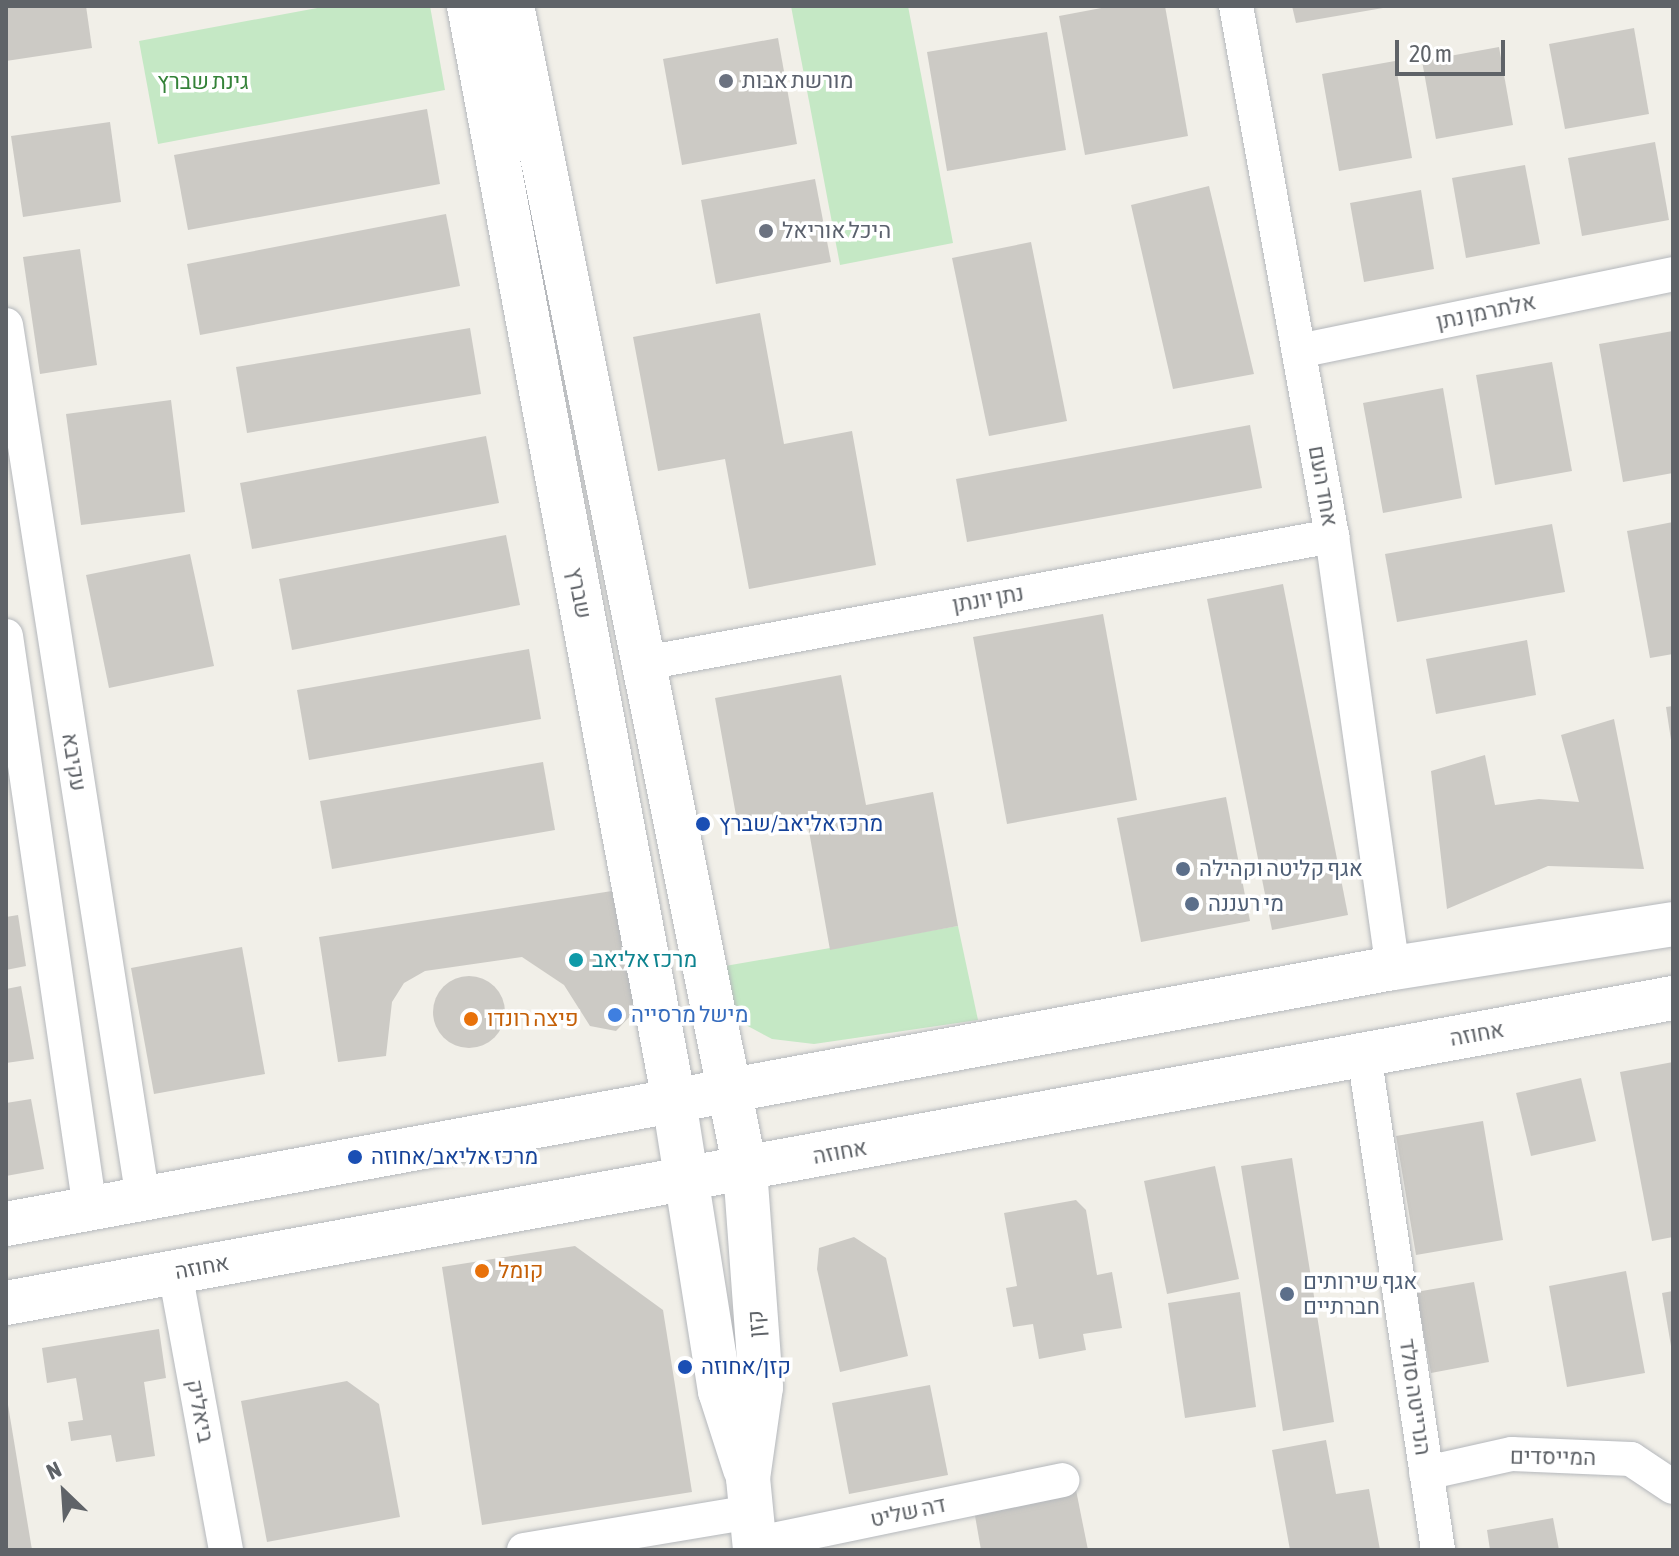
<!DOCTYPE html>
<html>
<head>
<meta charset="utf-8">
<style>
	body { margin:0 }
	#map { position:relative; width:1679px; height:1556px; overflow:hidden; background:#f1efe8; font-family:"Asap Condensed",Heebo,sans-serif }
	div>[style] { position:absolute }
	.green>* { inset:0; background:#c5e8c5 }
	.building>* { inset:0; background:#cccac5 }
	.round { border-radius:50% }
	.roads { filter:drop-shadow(0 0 2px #b5b8bc) drop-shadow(0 0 2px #b5b8bc) }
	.street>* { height:34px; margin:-17px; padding:0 17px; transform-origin:17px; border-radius:17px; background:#fff }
	.secondary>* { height:44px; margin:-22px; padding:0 22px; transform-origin:22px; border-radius:22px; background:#fff }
	.dots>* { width:22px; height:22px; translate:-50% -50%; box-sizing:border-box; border:4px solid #fff; border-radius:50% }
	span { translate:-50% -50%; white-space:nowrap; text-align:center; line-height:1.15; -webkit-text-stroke:7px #fff; paint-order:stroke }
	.worship-label { font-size:22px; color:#5b616d }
	.left { translate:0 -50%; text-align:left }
	.park-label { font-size:22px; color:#348238 }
	.street-label { font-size:22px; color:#5f6368 }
	.transit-label { font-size:22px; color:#164399 }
	.service-label { font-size:22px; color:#4e5e75 }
	.culture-label { font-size:22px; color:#0d838f }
	.shop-label { font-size:22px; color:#366cbe }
	.food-label { font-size:22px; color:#c56008 }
	.frame { position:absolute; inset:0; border:8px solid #5f6368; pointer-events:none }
	.north { position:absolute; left:24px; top:1452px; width:80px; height:80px; -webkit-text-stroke:6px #fff; paint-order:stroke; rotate:335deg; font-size:22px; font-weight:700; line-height:32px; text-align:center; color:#5f6368 }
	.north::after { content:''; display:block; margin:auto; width:28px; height:36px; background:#5f6368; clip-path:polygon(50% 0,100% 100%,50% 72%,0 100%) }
	.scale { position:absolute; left:1395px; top:40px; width:110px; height:36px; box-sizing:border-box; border:4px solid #5f6368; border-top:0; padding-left:10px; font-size:24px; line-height:28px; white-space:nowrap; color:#5f6368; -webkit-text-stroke:6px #fff; paint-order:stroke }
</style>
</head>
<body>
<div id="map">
	<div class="green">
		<div style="clip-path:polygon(328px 6px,430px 6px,445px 90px,158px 144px,139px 41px)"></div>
		<div style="clip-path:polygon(791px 6px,908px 6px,953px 243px,840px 265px)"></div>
		<div style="clip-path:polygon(958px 926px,978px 1020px,814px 1044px,772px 1039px,744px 1024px,725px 1000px,725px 966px)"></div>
	</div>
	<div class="building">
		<div style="clip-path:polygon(6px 6px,86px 6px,92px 48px,6px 61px)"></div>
		<div style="clip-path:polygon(1112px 6px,1165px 6px,1188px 136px,1085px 155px,1059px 16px)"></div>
		<div style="clip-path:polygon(1292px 6px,1382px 6px,1383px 8px,1296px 23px)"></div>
		<div style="clip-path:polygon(1634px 28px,1649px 114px,1565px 129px,1549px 44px)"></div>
		<div style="clip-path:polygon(1047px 32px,1066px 150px,947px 171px,927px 52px)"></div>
		<div style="clip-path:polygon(778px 38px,797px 144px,682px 165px,663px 59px)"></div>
		<div style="clip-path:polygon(1499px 47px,1513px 125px,1436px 139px,1422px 61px)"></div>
		<div style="clip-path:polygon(1395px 61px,1412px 158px,1339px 171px,1322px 74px)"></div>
		<div style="clip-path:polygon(427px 109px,440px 184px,188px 230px,174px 155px)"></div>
		<div style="clip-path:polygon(110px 122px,121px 202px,23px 217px,11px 136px)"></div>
		<div style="clip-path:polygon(1655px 142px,1669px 220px,1582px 236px,1568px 158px)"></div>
		<div style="clip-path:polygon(1525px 165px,1540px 244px,1466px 258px,1452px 178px)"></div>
		<div style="clip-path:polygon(815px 179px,831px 262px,716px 284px,701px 200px)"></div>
		<div style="clip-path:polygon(1209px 186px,1254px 374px,1173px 389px,1131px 205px)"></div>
		<div style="clip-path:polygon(1421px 190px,1434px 269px,1364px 282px,1350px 203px)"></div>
		<div style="clip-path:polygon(446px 214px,460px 286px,200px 335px,187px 264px)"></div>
		<div style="clip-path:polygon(1031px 242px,1067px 421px,989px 436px,952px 258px)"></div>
		<div style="clip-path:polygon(80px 249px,97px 365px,40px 374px,23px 257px)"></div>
		<div style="clip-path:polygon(760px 313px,784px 444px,852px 431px,876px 565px,749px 589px,725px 459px,658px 471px,633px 337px)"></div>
		<div style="clip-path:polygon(470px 328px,481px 394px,247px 433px,236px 367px)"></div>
		<div style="clip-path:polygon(1673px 331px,1673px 473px,1623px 482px,1599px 344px)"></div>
		<div style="clip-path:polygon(1552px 362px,1572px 471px,1495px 485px,1476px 375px)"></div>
		<div style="clip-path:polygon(1443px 388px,1462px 498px,1383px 513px,1363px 403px)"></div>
		<div style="clip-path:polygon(171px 400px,185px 512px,81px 525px,66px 414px)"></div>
		<div style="clip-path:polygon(1250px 425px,1262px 488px,967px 542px,956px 479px)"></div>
		<div style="clip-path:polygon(486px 436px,499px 503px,252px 549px,240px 483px)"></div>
		<div style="clip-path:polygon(1673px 522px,1673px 654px,1650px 658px,1627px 531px)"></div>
		<div style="clip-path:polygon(1552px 524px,1565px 592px,1397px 622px,1385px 554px)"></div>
		<div style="clip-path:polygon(506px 535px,520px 605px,292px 650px,279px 579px)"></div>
		<div style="clip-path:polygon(190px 554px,214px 666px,109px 688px,86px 575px)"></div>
		<div style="clip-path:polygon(1283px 584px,1348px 915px,1272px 930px,1207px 599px)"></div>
		<div style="clip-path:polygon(1103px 614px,1137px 800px,1007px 824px,973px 637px)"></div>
		<div style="clip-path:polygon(1527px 640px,1536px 695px,1436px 714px,1426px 659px)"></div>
		<div style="clip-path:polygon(529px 649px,541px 719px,309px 760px,297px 690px)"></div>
		<div style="clip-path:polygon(841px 675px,866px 805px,933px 792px,958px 926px,830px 950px,807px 820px,739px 832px,715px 698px)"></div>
		<div style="clip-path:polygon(1673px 706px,1673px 740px,1671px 740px,1666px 707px)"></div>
		<div style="clip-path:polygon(1614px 719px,1644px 869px,1548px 866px,1447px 909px,1431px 771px,1485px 755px,1495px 805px,1539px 799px,1579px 802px,1561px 735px)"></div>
		<div style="clip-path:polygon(543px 762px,555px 830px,332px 869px,320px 801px)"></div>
		<div style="clip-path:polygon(1226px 797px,1250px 921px,1141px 942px,1117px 818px)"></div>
		<div style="clip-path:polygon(612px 891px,635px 1011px,616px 1031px,590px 1026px,564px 985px,522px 957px,425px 971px,404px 983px,392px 1002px,386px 1056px,338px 1062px,319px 937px)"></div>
		<div style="clip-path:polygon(18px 915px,26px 966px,6px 970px,6px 917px)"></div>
		<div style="clip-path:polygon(242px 947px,265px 1074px,154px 1094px,131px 968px)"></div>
		<div class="round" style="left:433px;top:976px;width:72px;height:72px"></div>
		<div style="clip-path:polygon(21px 986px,34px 1059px,6px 1063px,6px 989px)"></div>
		<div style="clip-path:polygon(1673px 1062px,1673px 1237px,1652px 1241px,1620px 1072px)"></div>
		<div style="clip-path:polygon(1581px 1078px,1596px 1141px,1531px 1156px,1516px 1093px)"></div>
		<div style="clip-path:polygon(31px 1099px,44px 1169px,6px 1176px,6px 1103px)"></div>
		<div style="clip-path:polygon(1483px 1121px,1503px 1240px,1416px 1255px,1396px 1136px)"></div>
		<div style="clip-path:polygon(1292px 1158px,1334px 1422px,1283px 1431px,1241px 1166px)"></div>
		<div style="clip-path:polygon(1215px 1166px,1239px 1279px,1167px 1294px,1144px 1181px)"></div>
		<div style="clip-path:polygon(1076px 1200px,1086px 1210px,1097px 1275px,1112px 1272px,1122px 1328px,1083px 1334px,1086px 1350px,1039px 1359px,1033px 1324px,1013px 1327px,1006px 1288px,1017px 1286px,1004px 1213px)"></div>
		<div style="clip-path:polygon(854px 1237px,886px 1258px,908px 1356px,840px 1372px,817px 1269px,819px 1248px)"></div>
		<div style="clip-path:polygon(575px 1246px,663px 1310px,692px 1492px,482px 1525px,442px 1267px)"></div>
		<div style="clip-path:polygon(1626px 1271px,1645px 1373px,1567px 1387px,1549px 1286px)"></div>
		<div style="clip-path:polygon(1474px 1282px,1489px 1362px,1431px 1373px,1416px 1292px)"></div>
		<div style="clip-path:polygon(1673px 1291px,1673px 1345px,1671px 1346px,1662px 1293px)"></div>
		<div style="clip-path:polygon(1240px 1292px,1256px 1407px,1185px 1418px,1168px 1303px)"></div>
		<div style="clip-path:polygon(159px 1329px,166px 1378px,144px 1382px,155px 1456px,116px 1462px,111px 1435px,71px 1441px,68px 1422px,83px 1420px,76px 1378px,47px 1383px,42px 1348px)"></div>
		<div style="clip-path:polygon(347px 1381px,379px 1404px,400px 1517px,267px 1542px,241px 1401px)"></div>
		<div style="clip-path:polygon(930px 1385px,948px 1475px,849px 1494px,832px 1403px)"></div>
		<div style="clip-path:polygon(6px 1405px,8px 1405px,32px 1550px,6px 1550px)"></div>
		<div style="clip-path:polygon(1326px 1440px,1336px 1494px,1369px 1489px,1380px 1550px,1290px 1550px,1272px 1450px)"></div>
		<div style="clip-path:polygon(1076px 1490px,1088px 1550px,981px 1550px,974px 1510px)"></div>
		<div style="clip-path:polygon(1553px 1518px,1559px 1550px,1490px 1550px,1487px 1530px)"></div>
	</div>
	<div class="roads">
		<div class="street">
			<div style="left:1236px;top:6px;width:539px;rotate:79.73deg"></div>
			<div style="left:1332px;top:536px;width:436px;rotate:82deg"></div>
			<div style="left:6px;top:325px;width:885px;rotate:81.09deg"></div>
			<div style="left:1299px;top:351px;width:382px;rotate:-11.6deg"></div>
			<div style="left:6px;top:636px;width:579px;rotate:81.66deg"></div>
			<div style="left:645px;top:663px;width:699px;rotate:-10.47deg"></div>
			<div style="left:1364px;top:1054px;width:501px;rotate:81.51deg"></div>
			<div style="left:175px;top:1272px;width:283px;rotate:79.6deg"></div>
			<div style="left:1426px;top:1473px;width:88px;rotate:-12.5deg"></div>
			<div style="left:1512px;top:1454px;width:119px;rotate:2.4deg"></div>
			<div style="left:1631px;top:1459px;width:50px;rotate:33.7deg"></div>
			<div style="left:754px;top:1544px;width:315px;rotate:-11.7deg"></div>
			<div style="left:524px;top:1550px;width:230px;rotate:-9.5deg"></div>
		</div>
		<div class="secondary">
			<div style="left:469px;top:6px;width:1114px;rotate:79.4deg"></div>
			<div style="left:674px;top:1101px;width:294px;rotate:81deg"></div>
			<div style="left:720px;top:1391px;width:82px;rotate:72.2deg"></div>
			<div style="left:512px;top:6px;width:1186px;rotate:78.67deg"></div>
			<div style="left:745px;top:1169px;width:219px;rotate:85.8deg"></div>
			<div style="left:761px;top:1387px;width:92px;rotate:98.1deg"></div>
			<div style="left:748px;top:1478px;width:72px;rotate:84.4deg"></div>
			<div style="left:6px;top:1224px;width:1410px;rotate:-10.46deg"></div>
			<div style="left:1393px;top:968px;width:283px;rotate:-8.9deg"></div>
			<div style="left:6px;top:1303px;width:1695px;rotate:-10.37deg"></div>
		</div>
	</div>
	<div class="dots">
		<div style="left:726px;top:81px;background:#6b7280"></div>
		<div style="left:766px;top:231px;background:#6b7280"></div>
		<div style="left:703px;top:824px;background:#1a4fb4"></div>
		<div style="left:1183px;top:869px;background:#5c6f8a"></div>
		<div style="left:1192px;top:904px;background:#5c6f8a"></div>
		<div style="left:576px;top:960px;background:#0f9aa8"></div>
		<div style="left:615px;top:1015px;background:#3f7fe0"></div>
		<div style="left:471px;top:1019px;background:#e8710a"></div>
		<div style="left:355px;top:1157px;background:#1a4fb4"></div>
		<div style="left:482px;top:1271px;background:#e8710a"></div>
		<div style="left:1287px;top:1294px;background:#5c6f8a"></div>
		<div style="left:685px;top:1367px;background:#1a4fb4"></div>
	</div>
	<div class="worship-label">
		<span class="left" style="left:742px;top:81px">מורשת אבות</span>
		<span class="left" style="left:782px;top:231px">היכל אוריאל</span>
	</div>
	<div class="park-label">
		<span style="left:203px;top:82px">גינת שברץ</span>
	</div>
	<div class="street-label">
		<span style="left:1486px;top:312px;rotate:-12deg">אלתרמן נתן</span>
		<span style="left:1323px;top:486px;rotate:80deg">אחד העם</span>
		<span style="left:579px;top:593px;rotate:79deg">שברץ</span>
		<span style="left:988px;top:599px;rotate:-10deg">נתן יונתן</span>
		<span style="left:74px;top:762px;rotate:81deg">עקיבא</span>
		<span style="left:1477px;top:1034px;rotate:-10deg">אחוזה</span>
		<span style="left:840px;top:1152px;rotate:-10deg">אחוזה</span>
		<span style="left:202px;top:1267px;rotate:-10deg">אחוזה</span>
		<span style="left:756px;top:1324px;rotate:-94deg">קזן</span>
		<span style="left:1415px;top:1397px;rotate:82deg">הנרייטה סולד</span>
		<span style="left:200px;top:1411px;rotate:79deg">ביאליק</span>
		<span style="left:1553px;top:1457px;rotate:1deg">המייסדים</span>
		<span style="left:908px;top:1512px;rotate:-12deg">דה שליט</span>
	</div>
	<div class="transit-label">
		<span class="left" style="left:719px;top:824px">מרכז אליאב/שברץ</span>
		<span class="left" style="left:371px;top:1157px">מרכז אליאב/אחוזה</span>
		<span class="left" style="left:701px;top:1367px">קזן/אחוזה</span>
	</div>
	<div class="service-label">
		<span class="left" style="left:1199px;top:869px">אגף קליטה וקהילה</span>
		<span class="left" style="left:1208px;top:904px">מי רעננה</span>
		<span class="left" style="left:1303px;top:1294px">אגף שירותים<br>חברתיים</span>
	</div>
	<div class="culture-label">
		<span class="left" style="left:592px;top:960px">מרכז אליאב</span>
	</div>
	<div class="shop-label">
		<span class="left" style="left:631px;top:1015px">מישל מרסייה</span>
	</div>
	<div class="food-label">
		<span class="left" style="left:487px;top:1019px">פיצה רונדו</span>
		<span class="left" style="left:498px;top:1271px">קומל</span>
	</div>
	<div class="frame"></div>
	<div class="north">N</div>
	<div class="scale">20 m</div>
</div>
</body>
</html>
